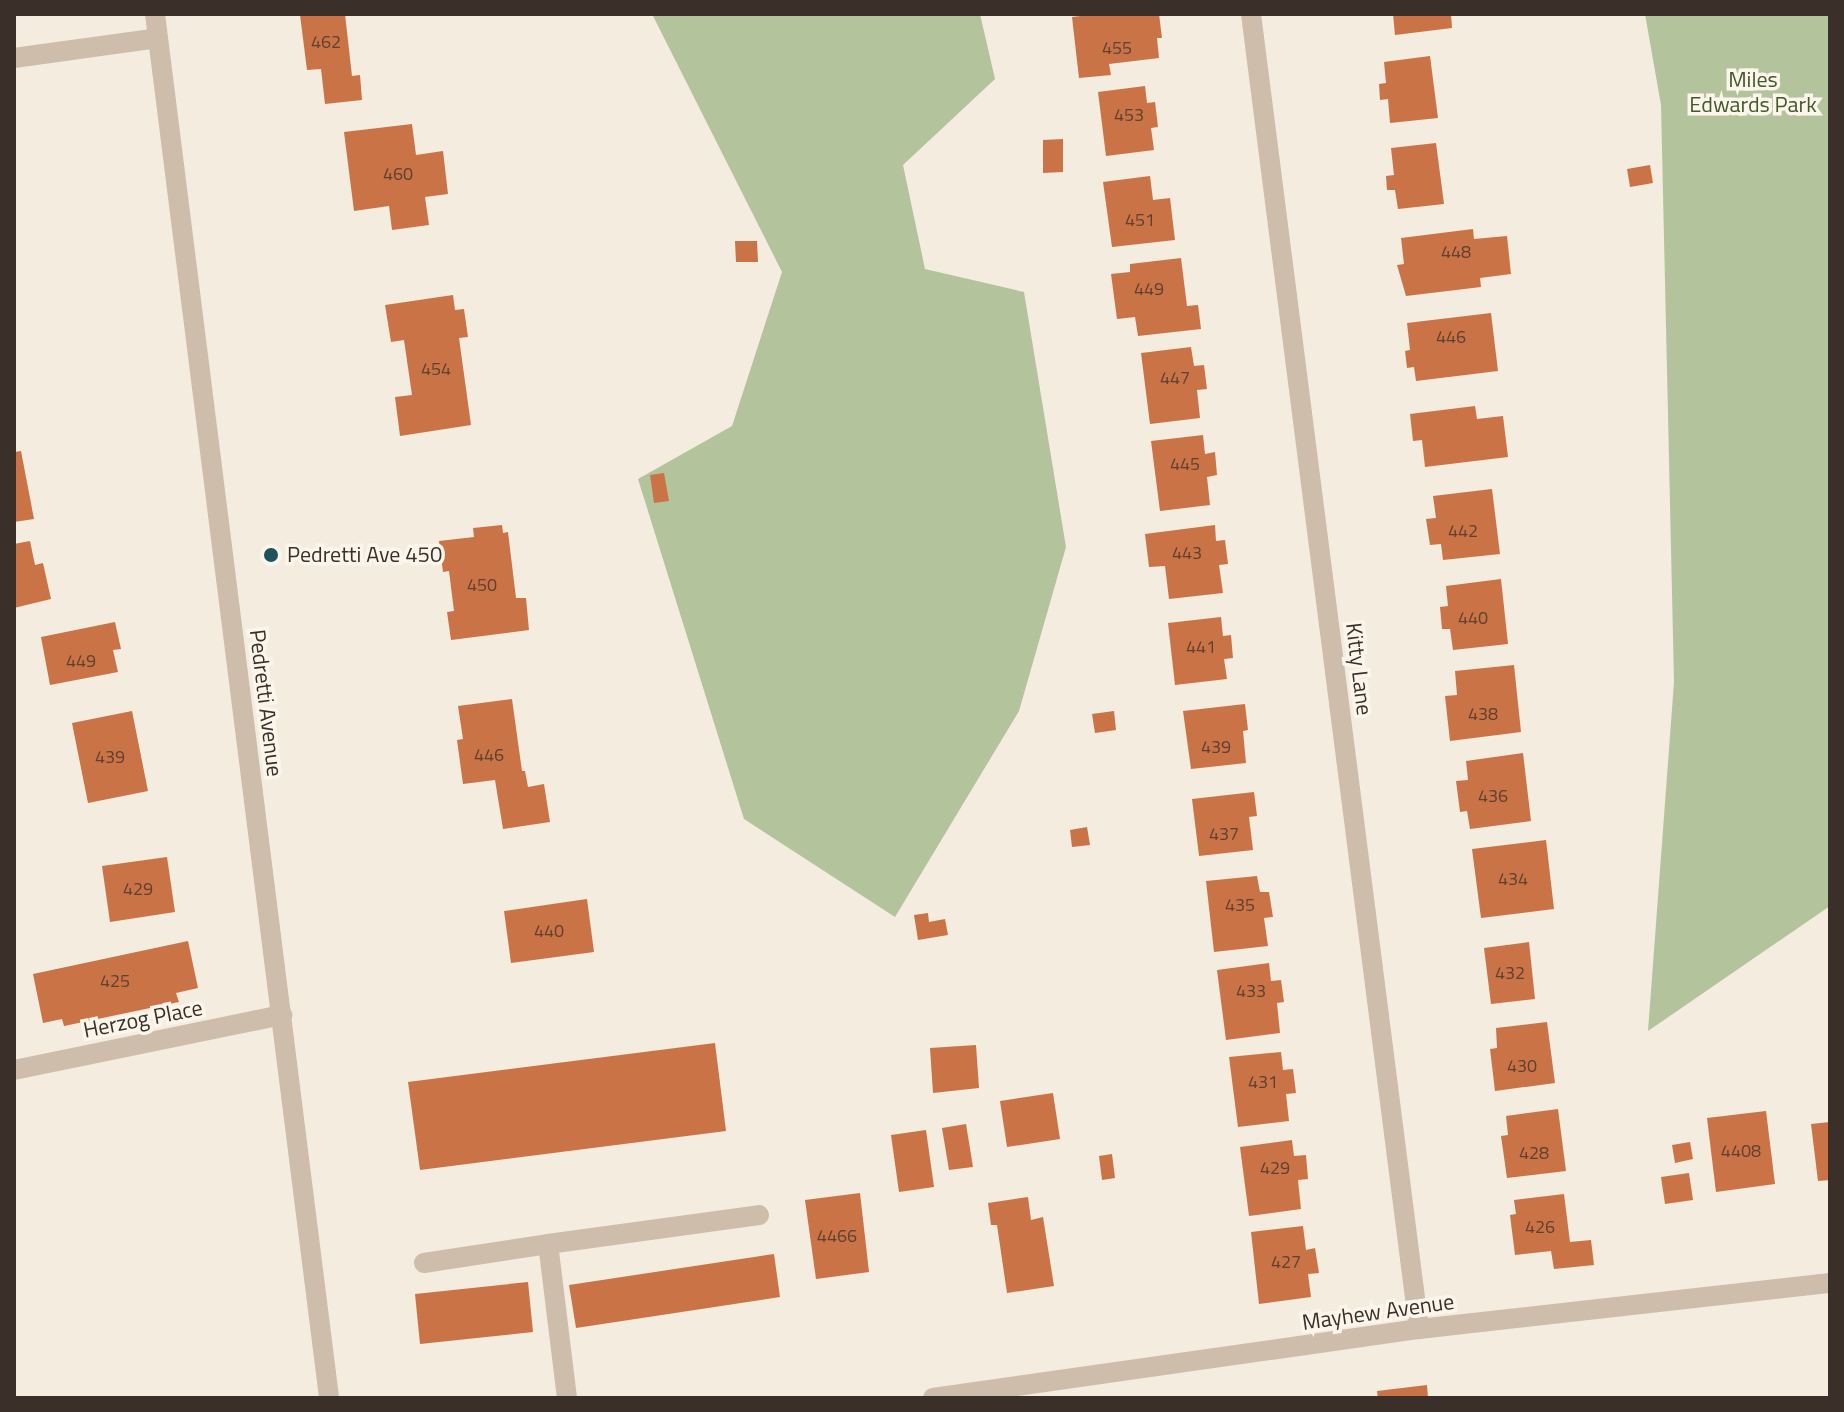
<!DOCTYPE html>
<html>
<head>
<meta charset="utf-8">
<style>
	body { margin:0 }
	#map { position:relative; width:1844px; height:1412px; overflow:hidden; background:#f4ecde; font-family:"Titillium Web",sans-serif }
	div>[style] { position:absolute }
	.green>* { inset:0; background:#b3c49d }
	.building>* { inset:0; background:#ca7346 }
	.service>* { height:20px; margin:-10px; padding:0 10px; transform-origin:10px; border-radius:10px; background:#cdbdaa }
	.minor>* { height:20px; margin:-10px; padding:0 10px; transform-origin:10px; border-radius:10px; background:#cdbdaa }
	.tertiary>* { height:20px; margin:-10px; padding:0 10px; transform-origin:10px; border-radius:10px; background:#cdbdaa }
	.dots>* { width:22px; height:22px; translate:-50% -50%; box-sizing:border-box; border:4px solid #fbf5eb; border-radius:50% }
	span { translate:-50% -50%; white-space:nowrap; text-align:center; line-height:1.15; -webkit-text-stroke:7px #fbf5eb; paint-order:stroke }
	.number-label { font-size:18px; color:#5e4130 }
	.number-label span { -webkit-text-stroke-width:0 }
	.park-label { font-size:22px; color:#44592c }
	.poi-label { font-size:22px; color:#3a3029 }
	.left { translate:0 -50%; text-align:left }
	.street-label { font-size:22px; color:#3a3029 }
	.frame { position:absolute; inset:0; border:16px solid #3a3029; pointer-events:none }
</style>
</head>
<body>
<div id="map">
	<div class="green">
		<div style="clip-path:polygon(652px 14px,980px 14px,995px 79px,903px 165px,925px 269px,1024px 292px,1066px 547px,1019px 711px,895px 917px,744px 819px,638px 479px,732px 426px,782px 272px)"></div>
		<div style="clip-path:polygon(1645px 14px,1830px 14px,1830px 906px,1648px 1031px,1674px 682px,1661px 105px)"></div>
	</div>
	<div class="building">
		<div style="clip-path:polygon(345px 14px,352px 76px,360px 75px,362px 100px,325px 104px,321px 69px,307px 70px,300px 15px)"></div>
		<div style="clip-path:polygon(1098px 14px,1159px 14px,1162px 38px,1157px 38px,1159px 58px,1109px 64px,1111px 75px,1079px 78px,1072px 17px)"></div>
		<div style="clip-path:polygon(1393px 14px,1451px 14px,1452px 28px,1395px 35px)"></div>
		<div style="clip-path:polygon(1430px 56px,1438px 118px,1390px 123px,1388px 99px,1380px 100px,1379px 84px,1386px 83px,1384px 62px)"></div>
		<div style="clip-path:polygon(1145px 86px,1147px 103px,1155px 102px,1158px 127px,1151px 128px,1154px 150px,1106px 156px,1098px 92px)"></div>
		<div style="clip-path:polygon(412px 124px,416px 155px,443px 151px,448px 194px,425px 197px,429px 225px,392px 230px,389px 206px,354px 211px,344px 132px)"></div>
		<div style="clip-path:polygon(1063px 139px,1063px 172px,1043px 173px,1043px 140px)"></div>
		<div style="clip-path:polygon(1436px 143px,1444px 204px,1398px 209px,1395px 190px,1387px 190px,1386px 176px,1394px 175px,1391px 148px)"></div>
		<div style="clip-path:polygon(1650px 165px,1653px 183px,1630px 187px,1627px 169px)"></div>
		<div style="clip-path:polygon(1150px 176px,1153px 200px,1170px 198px,1175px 240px,1112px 247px,1103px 182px)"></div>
		<div style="clip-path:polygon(1473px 229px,1474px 239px,1507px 236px,1511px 274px,1480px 278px,1481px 287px,1406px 296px,1397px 265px,1404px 264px,1401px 238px)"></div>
		<div style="clip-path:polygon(735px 241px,757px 241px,758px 262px,736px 262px)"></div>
		<div style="clip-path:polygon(1181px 258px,1187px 306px,1198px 305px,1201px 329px,1138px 336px,1135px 317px,1117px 319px,1111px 274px,1130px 272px,1130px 264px)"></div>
		<div style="clip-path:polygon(453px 295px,455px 310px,464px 309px,468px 337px,459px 338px,471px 425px,400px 436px,395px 397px,412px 395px,404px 340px,391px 342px,385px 305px)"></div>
		<div style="clip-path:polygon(1491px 313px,1498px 371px,1416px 381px,1414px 367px,1407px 368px,1405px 351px,1410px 350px,1407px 323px)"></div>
		<div style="clip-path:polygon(1191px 347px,1194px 366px,1204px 365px,1207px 389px,1197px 390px,1200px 418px,1150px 424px,1141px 353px)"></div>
		<div style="clip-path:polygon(1475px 406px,1477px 419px,1503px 416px,1508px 457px,1425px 467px,1422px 440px,1413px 441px,1410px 414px)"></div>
		<div style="clip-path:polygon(1203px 435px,1205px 454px,1215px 452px,1217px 475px,1207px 477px,1210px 505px,1160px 511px,1151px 441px)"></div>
		<div style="clip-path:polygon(21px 451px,34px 519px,14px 522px,14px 452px)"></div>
		<div style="clip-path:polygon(664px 473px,669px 501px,654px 503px,650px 475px)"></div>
		<div style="clip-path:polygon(1492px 489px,1500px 554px,1443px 560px,1441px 544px,1430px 545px,1426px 519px,1436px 518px,1433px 496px)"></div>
		<div style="clip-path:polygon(502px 525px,503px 533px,508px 532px,516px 598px,526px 598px,529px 630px,451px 640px,447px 612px,454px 611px,449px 571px,443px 572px,439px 541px,474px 537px,473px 528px)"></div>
		<div style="clip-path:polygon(1215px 525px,1216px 541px,1225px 540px,1228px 564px,1219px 565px,1223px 593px,1169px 599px,1165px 566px,1149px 567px,1145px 534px)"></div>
		<div style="clip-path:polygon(30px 541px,35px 565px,43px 563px,51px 599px,14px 608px,14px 544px)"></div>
		<div style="clip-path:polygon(1501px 579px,1508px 644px,1453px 650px,1450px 629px,1442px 629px,1440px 607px,1448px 606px,1446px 586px)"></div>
		<div style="clip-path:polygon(1221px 617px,1223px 636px,1231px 635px,1233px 658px,1224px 659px,1227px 679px,1175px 685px,1168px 623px)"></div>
		<div style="clip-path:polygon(115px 622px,121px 649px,113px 650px,118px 672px,50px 685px,41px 637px)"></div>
		<div style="clip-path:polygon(1514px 665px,1521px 732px,1450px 741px,1445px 696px,1457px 695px,1455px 671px)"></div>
		<div style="clip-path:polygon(512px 699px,522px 771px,525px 771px,528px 787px,544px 784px,550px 822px,503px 829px,495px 780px,463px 784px,457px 740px,463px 739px,458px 706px)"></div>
		<div style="clip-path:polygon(1245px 704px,1248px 730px,1243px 731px,1246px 763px,1191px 769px,1183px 711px)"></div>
		<div style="clip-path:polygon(132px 711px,148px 791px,88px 803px,72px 723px)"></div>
		<div style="clip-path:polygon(1114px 711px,1116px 730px,1095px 733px,1092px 714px)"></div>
		<div style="clip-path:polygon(1523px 753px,1531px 821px,1470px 829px,1467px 811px,1460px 812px,1456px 781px,1468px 780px,1466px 761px)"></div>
		<div style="clip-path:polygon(1254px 792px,1257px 816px,1249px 817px,1253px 850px,1199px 856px,1192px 799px)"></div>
		<div style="clip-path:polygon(1087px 827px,1090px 845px,1072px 847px,1070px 830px)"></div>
		<div style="clip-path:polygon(1546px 840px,1554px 909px,1481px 918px,1472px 849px)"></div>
		<div style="clip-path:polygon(167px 857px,175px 912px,110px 922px,102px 866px)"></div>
		<div style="clip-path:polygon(1257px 876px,1260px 892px,1269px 892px,1273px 917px,1264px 918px,1268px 946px,1214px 952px,1206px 881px)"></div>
		<div style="clip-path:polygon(587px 899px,594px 952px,511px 963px,504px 911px)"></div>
		<div style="clip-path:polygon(928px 913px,929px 922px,945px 919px,948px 935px,918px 940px,914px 915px)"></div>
		<div style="clip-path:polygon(188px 941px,198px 988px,176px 993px,179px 1002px,64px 1026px,62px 1019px,43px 1023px,33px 974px)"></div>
		<div style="clip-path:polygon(1529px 942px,1535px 999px,1491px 1004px,1484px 948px)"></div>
		<div style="clip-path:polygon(1269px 963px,1271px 981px,1281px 980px,1284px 1002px,1277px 1003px,1280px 1033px,1226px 1040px,1217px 970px)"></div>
		<div style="clip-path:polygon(1547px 1022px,1555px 1083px,1495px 1091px,1490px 1049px,1497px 1048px,1496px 1028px)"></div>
		<div style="clip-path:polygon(715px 1043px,726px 1131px,420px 1170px,408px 1082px)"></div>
		<div style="clip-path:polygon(976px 1045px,979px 1088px,933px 1093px,930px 1048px)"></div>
		<div style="clip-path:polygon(1281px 1052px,1283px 1070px,1293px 1069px,1296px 1093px,1286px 1094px,1289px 1121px,1238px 1127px,1229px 1057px)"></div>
		<div style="clip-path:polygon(1053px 1093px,1060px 1139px,1007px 1147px,1000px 1101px)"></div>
		<div style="clip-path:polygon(1558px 1109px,1566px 1171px,1507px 1178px,1501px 1136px,1508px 1135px,1506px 1116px)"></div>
		<div style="clip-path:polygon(1766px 1111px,1775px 1184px,1716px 1192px,1707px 1118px)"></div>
		<div style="clip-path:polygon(1830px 1122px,1830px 1180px,1818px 1181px,1811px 1124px)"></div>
		<div style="clip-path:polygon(966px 1124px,973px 1167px,949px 1170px,942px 1128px)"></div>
		<div style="clip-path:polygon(926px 1130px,934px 1187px,899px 1192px,891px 1135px)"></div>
		<div style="clip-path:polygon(1292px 1140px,1294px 1156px,1306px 1155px,1308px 1179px,1298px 1180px,1301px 1209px,1249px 1216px,1240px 1147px)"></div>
		<div style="clip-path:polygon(1690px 1142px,1693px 1159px,1675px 1163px,1672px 1145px)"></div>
		<div style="clip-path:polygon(1112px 1154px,1115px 1178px,1102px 1180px,1099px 1156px)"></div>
		<div style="clip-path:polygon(1689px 1173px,1693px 1200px,1665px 1204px,1661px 1177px)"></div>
		<div style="clip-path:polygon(860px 1193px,869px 1272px,816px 1279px,805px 1200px)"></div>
		<div style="clip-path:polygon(1564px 1194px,1570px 1242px,1591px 1240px,1594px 1265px,1554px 1269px,1551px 1251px,1515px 1255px,1510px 1215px,1516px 1214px,1514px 1200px)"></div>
		<div style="clip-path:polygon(1028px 1197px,1031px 1220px,1043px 1217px,1054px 1286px,1007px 1293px,997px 1225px,991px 1225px,988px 1203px)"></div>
		<div style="clip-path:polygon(1303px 1226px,1306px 1250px,1315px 1248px,1319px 1273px,1308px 1274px,1311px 1297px,1259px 1304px,1251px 1232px)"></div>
		<div style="clip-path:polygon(774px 1254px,780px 1297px,576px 1328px,569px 1285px)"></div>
		<div style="clip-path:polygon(528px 1282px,533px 1332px,420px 1344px,415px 1294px)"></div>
		<div style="clip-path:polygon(1427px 1385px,1428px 1398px,1378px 1398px,1377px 1391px)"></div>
	</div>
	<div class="service">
		<div style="left:14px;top:58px;width:145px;rotate:-7.9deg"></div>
		<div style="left:424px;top:1263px;width:125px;rotate:-8.7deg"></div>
		<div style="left:567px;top:1398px;width:155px;rotate:-97deg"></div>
		<div style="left:548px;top:1244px;width:213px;rotate:-7.8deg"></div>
	</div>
	<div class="minor">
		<div style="left:1251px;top:14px;width:1326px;rotate:82.72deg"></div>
		<div style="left:14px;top:1070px;width:274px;rotate:-11.6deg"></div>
		<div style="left:933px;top:1398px;width:491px;rotate:-8.1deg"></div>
		<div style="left:1419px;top:1329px;width:414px;rotate:-6.4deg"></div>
	</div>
	<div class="tertiary">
		<div style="left:155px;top:14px;width:1395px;rotate:82.83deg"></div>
	</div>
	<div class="dots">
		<div style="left:271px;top:555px;background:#1d535d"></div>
	</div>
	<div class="number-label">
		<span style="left:326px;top:42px">462</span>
		<span style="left:1117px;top:48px">455</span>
		<span style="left:1129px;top:115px">453</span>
		<span style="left:398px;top:174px">460</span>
		<span style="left:1140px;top:220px">451</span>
		<span style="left:1456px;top:252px">448</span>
		<span style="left:1149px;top:289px">449</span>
		<span style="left:1451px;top:337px">446</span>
		<span style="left:436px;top:369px">454</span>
		<span style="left:1175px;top:378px">447</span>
		<span style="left:1185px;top:464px">445</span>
		<span style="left:1463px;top:531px">442</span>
		<span style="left:1187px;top:553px">443</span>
		<span style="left:482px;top:585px">450</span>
		<span style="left:1473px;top:618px">440</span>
		<span style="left:1201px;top:647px">441</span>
		<span style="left:81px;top:661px">449</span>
		<span style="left:1483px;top:714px">438</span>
		<span style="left:1216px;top:747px">439</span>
		<span style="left:489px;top:755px">446</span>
		<span style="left:110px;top:757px">439</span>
		<span style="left:1493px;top:796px">436</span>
		<span style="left:1224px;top:834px">437</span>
		<span style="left:1513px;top:879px">434</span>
		<span style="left:138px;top:889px">429</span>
		<span style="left:1240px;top:905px">435</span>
		<span style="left:549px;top:931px">440</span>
		<span style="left:1510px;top:973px">432</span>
		<span style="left:115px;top:981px">425</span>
		<span style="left:1251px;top:991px">433</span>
		<span style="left:1522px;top:1066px">430</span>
		<span style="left:1263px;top:1082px">431</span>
		<span style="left:1741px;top:1151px">4408</span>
		<span style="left:1534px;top:1153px">428</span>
		<span style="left:1275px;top:1168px">429</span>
		<span style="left:1540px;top:1227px">426</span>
		<span style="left:837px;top:1236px">4466</span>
		<span style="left:1286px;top:1262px">427</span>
	</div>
	<div class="park-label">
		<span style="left:1753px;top:92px">Miles<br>Edwards Park</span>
	</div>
	<div class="poi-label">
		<span class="left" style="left:287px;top:555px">Pedretti Ave 450</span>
	</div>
	<div class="street-label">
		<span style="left:1359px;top:669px;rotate:83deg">Kitty Lane</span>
		<span style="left:266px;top:703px;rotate:83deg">Pedretti Avenue</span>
		<span style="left:143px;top:1019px;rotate:-11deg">Herzog Place</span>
		<span style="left:1378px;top:1312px;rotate:-8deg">Mayhew Avenue</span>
	</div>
	<div class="frame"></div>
</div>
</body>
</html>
